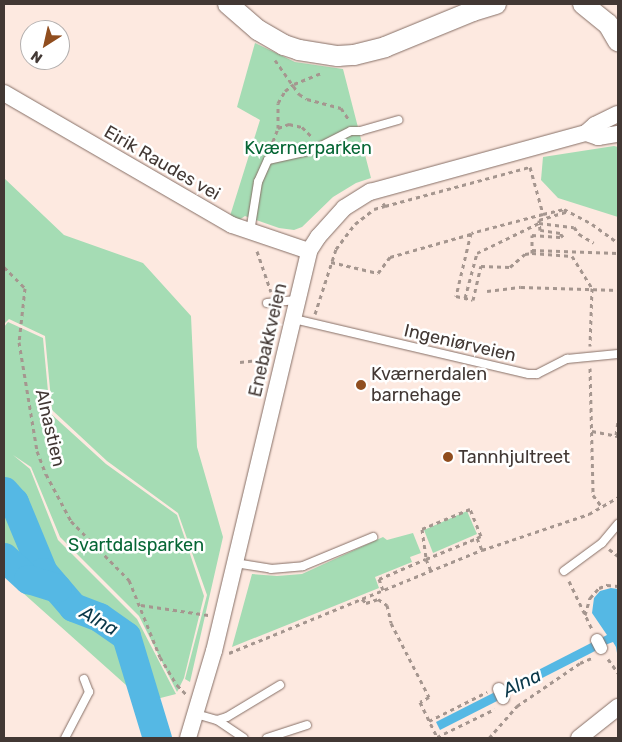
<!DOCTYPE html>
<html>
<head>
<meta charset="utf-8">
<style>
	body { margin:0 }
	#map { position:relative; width:622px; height:742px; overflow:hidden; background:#fde9e0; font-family:Rubik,sans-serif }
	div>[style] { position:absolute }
	.green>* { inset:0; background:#a5dcb4 }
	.water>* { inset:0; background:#55b8e4 }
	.river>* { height:29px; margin:-14.5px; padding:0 14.5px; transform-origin:14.5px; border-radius:14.5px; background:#55b8e4 }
	.path>* { height:3px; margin-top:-1.5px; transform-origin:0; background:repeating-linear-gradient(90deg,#a5968f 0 4px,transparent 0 8px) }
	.roads { filter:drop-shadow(0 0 1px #866f66) drop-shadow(0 0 1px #866f66) }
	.service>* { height:8px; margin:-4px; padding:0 4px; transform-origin:4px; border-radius:4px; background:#fff }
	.pedestrian>* { height:12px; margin:-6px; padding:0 6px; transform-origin:6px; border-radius:6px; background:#fff }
	.minor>* { height:16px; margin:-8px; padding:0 8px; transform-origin:8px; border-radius:8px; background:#fff }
	.tertiary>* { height:20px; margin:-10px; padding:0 10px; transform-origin:10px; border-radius:10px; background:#fff }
	.dots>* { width:14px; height:14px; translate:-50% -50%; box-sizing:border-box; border:2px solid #fff; border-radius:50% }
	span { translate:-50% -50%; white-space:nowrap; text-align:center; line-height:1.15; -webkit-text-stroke:5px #fff; paint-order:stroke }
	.park-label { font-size:18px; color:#066635 }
	.street-label { font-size:18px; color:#423834 }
	.poi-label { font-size:18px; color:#423834 }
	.left { translate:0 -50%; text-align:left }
	.water-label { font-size:19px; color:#093749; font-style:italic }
	.frame { position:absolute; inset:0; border:5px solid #423834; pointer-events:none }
	.north { position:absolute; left:20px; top:20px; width:50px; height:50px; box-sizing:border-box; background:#fff; border:1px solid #b3afae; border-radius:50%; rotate:215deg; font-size:14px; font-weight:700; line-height:20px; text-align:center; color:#423834 }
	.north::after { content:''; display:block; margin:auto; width:18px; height:22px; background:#904d1e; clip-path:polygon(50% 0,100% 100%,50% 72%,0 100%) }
</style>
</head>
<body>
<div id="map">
	<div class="green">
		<div style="clip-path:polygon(255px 43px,295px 62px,343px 69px,371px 178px,356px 183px,333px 197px,302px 227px,294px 230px,279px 228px,245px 216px,239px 220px,230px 216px,260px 120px,237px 107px)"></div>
		<div style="clip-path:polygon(614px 146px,618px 147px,618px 217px,558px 198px,541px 180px,543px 157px)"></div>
		<div style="clip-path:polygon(4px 178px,64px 235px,143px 263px,191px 316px,197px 447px,223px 537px,190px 682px,185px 679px,207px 595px,178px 513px,107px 461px,52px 410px,45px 336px,9px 319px,4px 324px)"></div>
		<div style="clip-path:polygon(8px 322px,43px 338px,50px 413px,106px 464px,177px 515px,204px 596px,184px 678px,177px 692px,139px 616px,60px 537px,31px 467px,13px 455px,30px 469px,58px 540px,137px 619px,176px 694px,145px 702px,4px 576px,4px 327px)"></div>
		<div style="clip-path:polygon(467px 511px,477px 534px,433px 553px,424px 530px)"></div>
		<div style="clip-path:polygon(413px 533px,421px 553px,410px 557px,412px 562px,375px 577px,379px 588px,232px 647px,252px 574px,277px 576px,302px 574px,383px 537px,387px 540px)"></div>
	</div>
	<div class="water">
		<div style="clip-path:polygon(611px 588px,618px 589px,618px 659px,616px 647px,613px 642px,605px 645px,601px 638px,607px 635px,592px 613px,594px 598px,600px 591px)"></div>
		<div style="clip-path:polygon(593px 642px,597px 650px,505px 697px,501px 689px)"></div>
		<div style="clip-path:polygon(497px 691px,501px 699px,440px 730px,436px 722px)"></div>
	</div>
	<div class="river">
		<div style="left:4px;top:491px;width:15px;rotate:48deg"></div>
		<div style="left:14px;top:502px;width:76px;rotate:67.5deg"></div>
		<div style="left:43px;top:572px;width:46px;rotate:49.4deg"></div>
		<div style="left:73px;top:607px;width:28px;rotate:21deg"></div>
		<div style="left:99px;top:617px;width:33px;rotate:35deg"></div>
		<div style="left:126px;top:636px;width:107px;rotate:73.1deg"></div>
		<div style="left:4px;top:557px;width:33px;rotate:43deg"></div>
		<div style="left:28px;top:579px;width:30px;rotate:17deg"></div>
	</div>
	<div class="path">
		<div style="left:275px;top:60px;width:42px;rotate:54.8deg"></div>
		<div style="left:299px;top:94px;width:9px;rotate:32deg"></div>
		<div style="left:307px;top:99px;width:35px;rotate:15deg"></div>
		<div style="left:341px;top:108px;width:14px;rotate:56deg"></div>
		<div style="left:278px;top:128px;width:25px;rotate:-90deg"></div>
		<div style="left:278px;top:103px;width:14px;rotate:-60deg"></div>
		<div style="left:285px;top:91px;width:11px;rotate:-38deg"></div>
		<div style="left:294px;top:84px;width:31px;rotate:-22deg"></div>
		<div style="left:270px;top:149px;width:22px;rotate:-69deg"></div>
		<div style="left:278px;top:128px;width:12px;rotate:-20deg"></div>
		<div style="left:289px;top:124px;width:13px;rotate:13deg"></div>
		<div style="left:302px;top:127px;width:16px;rotate:45deg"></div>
		<div style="left:383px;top:203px;width:4px;rotate:56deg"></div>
		<div style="left:385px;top:206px;width:150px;rotate:-15.1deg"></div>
		<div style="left:530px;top:167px;width:49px;rotate:74.5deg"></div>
		<div style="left:543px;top:214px;width:74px;rotate:165.2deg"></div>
		<div style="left:471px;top:233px;width:65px;rotate:103.4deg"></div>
		<div style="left:456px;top:296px;width:17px;rotate:13deg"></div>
		<div style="left:473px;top:300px;width:35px;rotate:-77deg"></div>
		<div style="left:481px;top:266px;width:29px;rotate:2deg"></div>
		<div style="left:510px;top:267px;width:20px;rotate:-41deg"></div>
		<div style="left:525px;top:254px;width:7px;rotate:-8deg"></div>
		<div style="left:532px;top:253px;width:40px;rotate:4.3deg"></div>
		<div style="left:572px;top:256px;width:38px;rotate:58deg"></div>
		<div style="left:592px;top:288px;width:58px;rotate:92deg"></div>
		<div style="left:543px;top:214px;width:22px;rotate:-13deg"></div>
		<div style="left:564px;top:209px;width:32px;rotate:28deg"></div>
		<div style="left:592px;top:224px;width:32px;rotate:36deg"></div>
		<div style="left:532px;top:250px;width:86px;rotate:2deg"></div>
		<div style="left:257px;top:251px;width:43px;rotate:71.1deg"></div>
		<div style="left:532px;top:253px;width:18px;rotate:-90deg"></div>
		<div style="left:532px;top:235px;width:31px;rotate:4deg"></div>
		<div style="left:563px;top:237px;width:5px;rotate:-127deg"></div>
		<div style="left:560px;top:233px;width:20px;rotate:-171deg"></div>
		<div style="left:540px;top:230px;width:10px;rotate:-96deg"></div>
		<div style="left:539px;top:220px;width:30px;rotate:-17deg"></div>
		<div style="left:331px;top:262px;width:48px;rotate:13.2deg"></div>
		<div style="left:378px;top:273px;width:20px;rotate:-53deg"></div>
		<div style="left:390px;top:257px;width:84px;rotate:-15.9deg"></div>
		<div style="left:4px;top:267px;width:30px;rotate:45deg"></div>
		<div style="left:25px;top:288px;width:54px;rotate:96.3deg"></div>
		<div style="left:19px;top:342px;width:110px;rotate:80.6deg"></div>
		<div style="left:37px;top:451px;width:25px;rotate:69deg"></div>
		<div style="left:46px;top:474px;width:53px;rotate:62deg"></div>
		<div style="left:71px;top:521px;width:83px;rotate:45.5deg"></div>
		<div style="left:129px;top:580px;width:83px;rotate:68.1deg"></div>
		<div style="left:160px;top:657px;width:33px;rotate:59deg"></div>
		<div style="left:177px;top:685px;width:13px;rotate:45deg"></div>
		<div style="left:487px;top:291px;width:34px;rotate:-7deg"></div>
		<div style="left:521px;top:287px;width:97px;rotate:1.8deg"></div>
		<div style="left:465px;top:298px;width:47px;rotate:-75.1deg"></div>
		<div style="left:477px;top:253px;width:69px;rotate:-25.8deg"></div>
		<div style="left:539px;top:223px;width:35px;rotate:7deg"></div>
		<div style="left:574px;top:227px;width:9px;rotate:54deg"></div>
		<div style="left:579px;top:234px;width:17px;rotate:31deg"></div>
		<div style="left:315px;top:314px;width:68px;rotate:-72.1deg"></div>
		<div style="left:336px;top:249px;width:31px;rotate:-53deg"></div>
		<div style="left:355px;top:224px;width:24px;rotate:-38deg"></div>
		<div style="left:374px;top:209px;width:11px;rotate:-15deg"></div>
		<div style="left:240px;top:362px;width:29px;rotate:-6deg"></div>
		<div style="left:590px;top:368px;width:127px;rotate:88.6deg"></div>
		<div style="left:593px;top:495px;width:15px;rotate:53deg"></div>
		<div style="left:592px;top:431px;width:26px;rotate:11deg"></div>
		<div style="left:616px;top:435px;width:14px;rotate:-82deg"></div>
		<div style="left:477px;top:538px;width:13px;rotate:67deg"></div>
		<div style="left:609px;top:549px;width:11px;rotate:38deg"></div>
		<div style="left:569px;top:581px;width:53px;rotate:64.4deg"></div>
		<div style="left:383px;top:590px;width:12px;rotate:-110deg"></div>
		<div style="left:379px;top:579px;width:51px;rotate:-23.1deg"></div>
		<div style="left:426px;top:559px;width:55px;rotate:-22.4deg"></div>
		<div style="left:477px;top:538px;width:4px;rotate:-27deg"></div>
		<div style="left:481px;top:536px;width:29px;rotate:-112deg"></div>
		<div style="left:470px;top:509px;width:52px;rotate:157.4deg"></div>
		<div style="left:422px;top:529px;width:30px;rotate:82deg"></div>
		<div style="left:426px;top:559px;width:13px;rotate:67deg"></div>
		<div style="left:362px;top:599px;width:6px;rotate:45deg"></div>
		<div style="left:366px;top:603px;width:13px;rotate:-18deg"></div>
		<div style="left:378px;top:599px;width:11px;rotate:34deg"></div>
		<div style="left:387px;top:605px;width:18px;rotate:77deg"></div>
		<div style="left:391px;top:623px;width:83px;rotate:62.8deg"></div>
		<div style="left:429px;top:697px;width:10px;rotate:151deg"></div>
		<div style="left:420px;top:702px;width:39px;rotate:64deg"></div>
		<div style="left:437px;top:737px;width:64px;rotate:-25.8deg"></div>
		<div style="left:141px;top:605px;width:68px;rotate:8.5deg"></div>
		<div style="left:585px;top:615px;width:18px;rotate:-74deg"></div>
		<div style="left:590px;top:598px;width:13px;rotate:-48deg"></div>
		<div style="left:599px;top:588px;width:9px;rotate:-21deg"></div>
		<div style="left:607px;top:585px;width:11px;rotate:5deg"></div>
		<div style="left:229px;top:653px;width:273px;rotate:-22.2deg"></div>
		<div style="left:482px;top:550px;width:113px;rotate:-18.6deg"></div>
		<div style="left:589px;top:514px;width:34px;rotate:-30deg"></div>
		<div style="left:608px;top:659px;width:17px;rotate:54deg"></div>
		<div style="left:429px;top:721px;width:65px;rotate:-26.6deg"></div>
		<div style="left:489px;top:738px;width:43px;rotate:-48.8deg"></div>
		<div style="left:517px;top:706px;width:76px;rotate:-34.3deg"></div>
		<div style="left:580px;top:663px;width:13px;rotate:-23deg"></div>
	</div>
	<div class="roads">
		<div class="service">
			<div style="left:250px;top:232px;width:51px;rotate:-80.9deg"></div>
			<div style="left:258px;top:182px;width:24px;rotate:-66deg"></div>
			<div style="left:268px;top:160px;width:46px;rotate:-12.5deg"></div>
			<div style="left:313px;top:150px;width:42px;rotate:-26.6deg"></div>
			<div style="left:351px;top:131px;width:9px"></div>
			<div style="left:360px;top:131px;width:40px;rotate:-16deg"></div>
			<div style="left:267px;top:303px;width:31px;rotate:-6deg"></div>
			<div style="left:294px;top:319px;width:241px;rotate:13.2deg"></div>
			<div style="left:529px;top:374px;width:8px"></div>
			<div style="left:537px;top:374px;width:34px;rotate:-27deg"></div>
			<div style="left:567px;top:359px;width:51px;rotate:-5.6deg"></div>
			<div style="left:235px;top:563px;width:36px;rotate:9deg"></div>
			<div style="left:271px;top:569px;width:32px;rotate:-5deg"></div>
			<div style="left:303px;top:566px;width:76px;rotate:-22.5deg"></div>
			<div style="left:564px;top:571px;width:47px;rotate:-36.4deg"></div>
			<div style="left:602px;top:543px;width:25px;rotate:-50deg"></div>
			<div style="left:196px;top:714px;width:22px;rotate:16deg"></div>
			<div style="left:217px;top:720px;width:10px;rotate:-17deg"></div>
			<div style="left:227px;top:717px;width:62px;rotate:-31.1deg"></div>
			<div style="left:217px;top:720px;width:32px;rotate:34deg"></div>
			<div style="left:65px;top:738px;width:52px;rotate:-62.4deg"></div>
			<div style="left:89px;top:692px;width:14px;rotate:-111deg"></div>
			<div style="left:267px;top:738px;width:42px;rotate:-18deg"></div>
		</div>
		<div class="pedestrian">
			<div style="left:597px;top:640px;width:9px;rotate:63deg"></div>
			<div style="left:499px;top:689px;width:10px;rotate:66deg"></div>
		</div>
		<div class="minor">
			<div style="left:4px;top:93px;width:263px;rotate:30.1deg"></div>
			<div style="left:232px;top:225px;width:81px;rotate:18.7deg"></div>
			<div style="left:586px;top:133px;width:13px;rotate:18deg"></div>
			<div style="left:598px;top:137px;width:20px;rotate:-9deg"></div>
			<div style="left:188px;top:738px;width:91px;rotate:-73.4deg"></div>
			<div style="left:214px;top:651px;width:411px;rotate:-76.6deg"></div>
			<div style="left:309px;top:251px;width:17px;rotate:-57deg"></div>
			<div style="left:318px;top:237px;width:39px;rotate:-48deg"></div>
			<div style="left:344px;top:208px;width:31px;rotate:-32deg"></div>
			<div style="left:370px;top:192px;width:224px;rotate:-15.3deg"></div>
			<div style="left:586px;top:133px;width:12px;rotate:-42deg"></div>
			<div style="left:595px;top:125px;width:25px;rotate:-26deg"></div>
			<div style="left:579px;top:738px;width:50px;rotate:-38.5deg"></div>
		</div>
		<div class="tertiary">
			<div style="left:228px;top:4px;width:40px;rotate:41deg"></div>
			<div style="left:258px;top:30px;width:30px;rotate:30deg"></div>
			<div style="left:284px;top:45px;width:16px;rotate:18deg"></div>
			<div style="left:299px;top:50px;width:39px;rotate:9deg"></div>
			<div style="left:338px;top:56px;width:16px;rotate:-4deg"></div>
			<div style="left:354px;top:55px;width:32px;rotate:-14deg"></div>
			<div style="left:385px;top:47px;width:95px;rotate:-22.2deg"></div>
			<div style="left:473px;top:11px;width:24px;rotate:-17deg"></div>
			<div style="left:583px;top:4px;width:32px;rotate:39deg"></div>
			<div style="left:608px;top:24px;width:20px;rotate:60deg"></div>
		</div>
	</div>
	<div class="dots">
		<div style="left:361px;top:385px;background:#904d1e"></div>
		<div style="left:448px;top:457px;background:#904d1e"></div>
	</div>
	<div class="park-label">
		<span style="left:308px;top:148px">Kværnerparken</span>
		<span style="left:136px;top:545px">Svartdalsparken</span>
	</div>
	<div class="street-label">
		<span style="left:162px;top:163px;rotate:30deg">Eirik Raudes vei</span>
		<span style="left:268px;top:340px;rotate:-77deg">Enebakkveien</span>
		<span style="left:460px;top:343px;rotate:13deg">Ingeniørveien</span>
		<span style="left:50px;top:428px;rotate:77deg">Alnastien</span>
	</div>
	<div class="poi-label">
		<span class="left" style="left:371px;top:385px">Kværnerdalen<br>barnehage</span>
		<span class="left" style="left:458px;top:457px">Tannhjultreet</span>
	</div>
	<div class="water-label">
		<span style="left:99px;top:621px;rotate:29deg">Alna</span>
		<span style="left:522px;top:683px;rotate:-26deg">Alna</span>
	</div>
	<div class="frame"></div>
	<div class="north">N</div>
</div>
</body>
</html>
